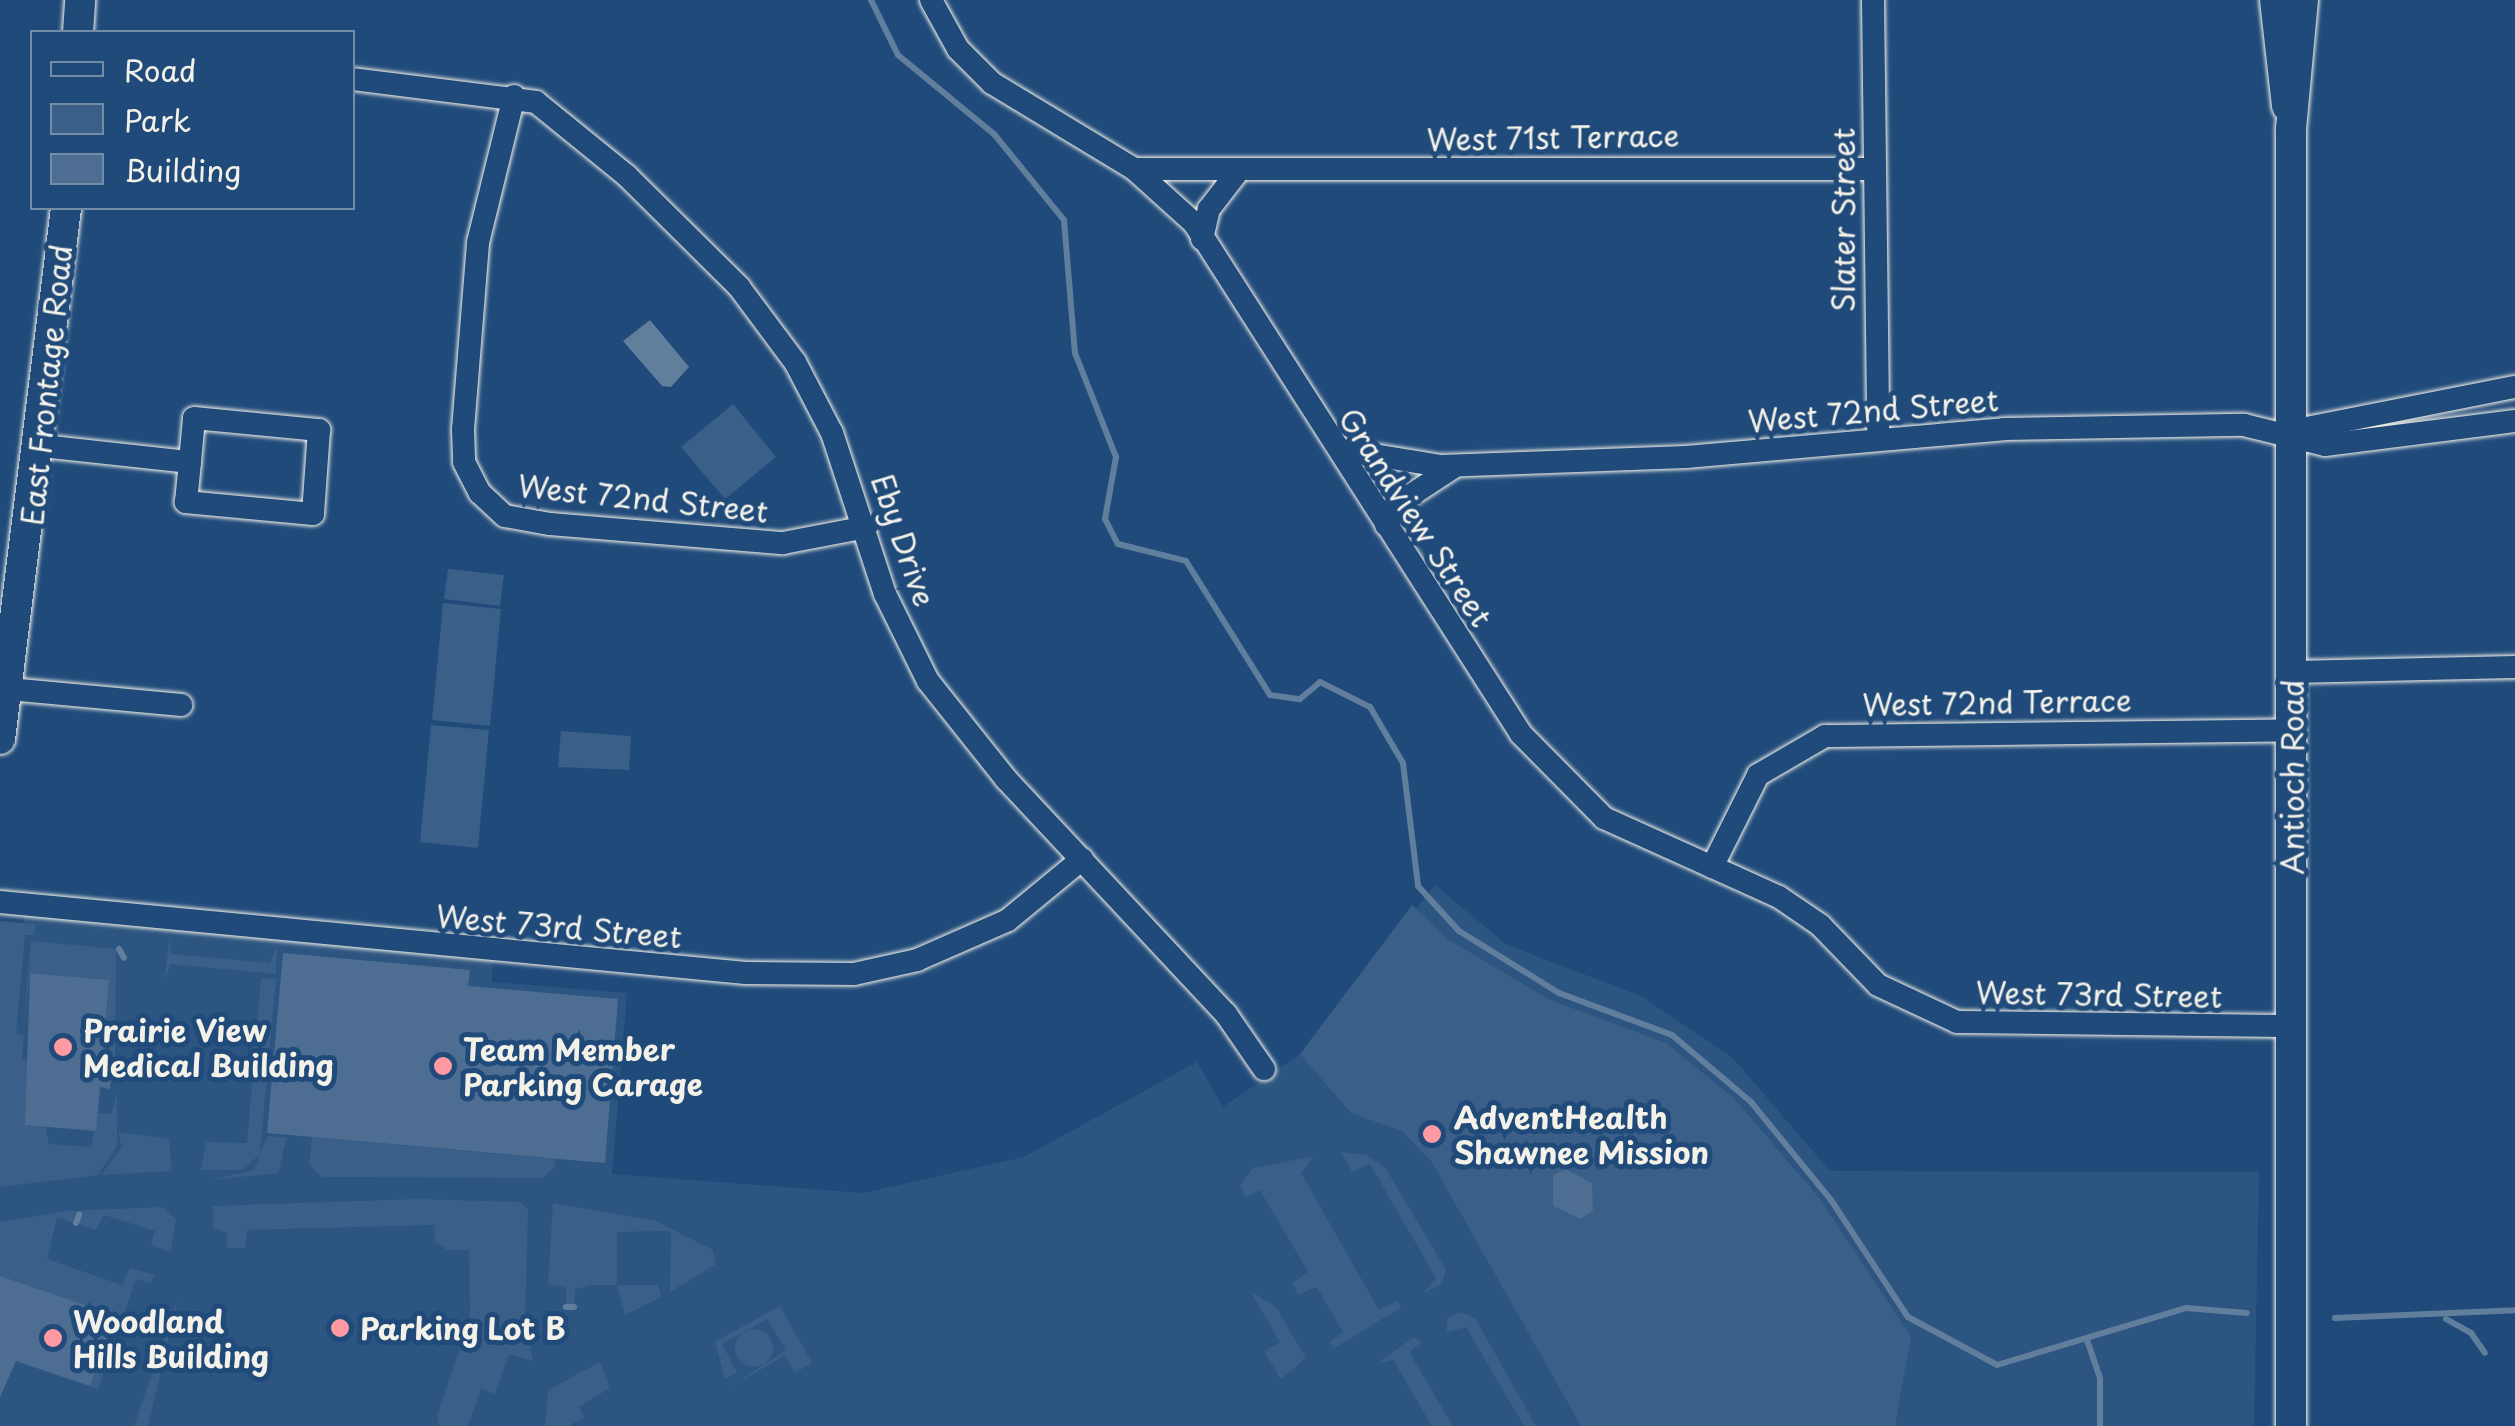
<!DOCTYPE html>
<html>
<head>
<meta charset="utf-8">
<style>
	body { margin:0 }
	#map { position:relative; width:2515px; height:1426px; overflow:hidden; background:#1f4a7a; font-family:"Playpen Sans",sans-serif }
	div>[style] { position:absolute }
	.built>* { inset:0; background:#2d5581 }
	.green>* { inset:0; background:#3a5f88 }
	.round { border-radius:50% }
	.water>* { inset:0; background:#627e9d }
	.stream>* { height:6px; margin:-3px; padding:0 3px; transform-origin:3px; border-radius:3px; background:#627e9d }
	.building>* { inset:0; background:#4d6e92 }
	.roads { filter:drop-shadow(0 0 2px #f4f1e8) drop-shadow(0 0 2px #f4f1e8) }
	.street>* { height:22px; margin:-11px; padding:0 11px; transform-origin:11px; border-radius:11px; background:#1f4a7a }
	.secondary>* { height:30px; margin:-15px; padding:0 15px; transform-origin:15px; border-radius:15px; background:#1f4a7a }
	.dots>* { width:28px; height:28px; translate:-50% -50%; box-sizing:border-box; border:5px solid #1f4a7a; border-radius:50% }
	span { translate:-50% -50%; white-space:nowrap; text-align:center; line-height:1.15; -webkit-text-stroke:10px #1f4a7a; paint-order:stroke }
	.street-label { font-size:30px; color:#f4f1e8 }
	.poi-label { font-size:30px; color:#f4f1e8; font-weight:700 }
	.left { translate:0 -50%; text-align:left }
	.legend { position:absolute; left:30px; top:30px; width:325px; height:180px; box-sizing:border-box; background:#1f4a7a; border:2px solid #748da6; margin:0; padding:12px 18px; list-style:none; font-size:30px; color:#f4f1e8 }
	.legend li { display:flex; align-items:center; gap:20px; height:50px }
	.legend b { width:50px; border:2px solid #748da6 }
</style>
</head>
<body>
<div id="map">
	<div class="built">
		<div style="clip-path:polygon(1435px 885px,1507px 945px,1641px 996px,1733px 1058px,1830px 1171px,2259px 1172px,2254px 1426px,0 1426px,0 1111px,25px 912px,493px 952px,492px 982px,627px 993px,612px 1174px,863px 1193px,1024px 1157px,1197px 1062px,1223px 1107px,1300px 1054px)"></div>
	</div>
	<div class="green">
		<div style="clip-path:polygon(733px 404px,776px 457px,725px 499px,681px 447px)"></div>
		<div style="clip-path:polygon(448px 569px,504px 575px,500px 606px,444px 599px)"></div>
		<div style="clip-path:polygon(443px 603px,501px 609px,490px 726px,432px 720px)"></div>
		<div style="clip-path:polygon(431px 725px,489px 730px,478px 848px,420px 842px)"></div>
		<div style="clip-path:polygon(561px 731px,631px 736px,629px 770px,558px 767px)"></div>
		<div style="clip-path:polygon(1412px 905px,1449px 940px,1550px 1000px,1666px 1043px,1734px 1098px,1820px 1199px,1911px 1337px,1895px 1426px,1581px 1426px,1431px 1161px,1402px 1131px,1351px 1113px,1300px 1054px)"></div>
		<div style="clip-path:polygon(0 921px,35px 924px,34px 935px,25px 935px,16px 1034px,24px 1035px,22px 1059px,31px 1060px,49px 1144px,91px 1147px,98px 1113px,111px 1114px,117px 1093px,117px 1146px,98px 1175px,0 1187px)"></div>
		<div style="clip-path:polygon(170px 936px,171px 954px,270px 963px,277px 945px,276px 974px,170px 964px,164px 983px)"></div>
		<div style="clip-path:polygon(31px 941px,116px 949px,115px 1067px,102px 1066px,109px 980px,30px 973px,23px 1029px)"></div>
		<div style="clip-path:polygon(261px 978px,276px 979px,260px 1154px,243px 1170px,201px 1170px,206px 1142px,247px 1143px)"></div>
		<div style="clip-path:polygon(118px 1132px,169px 1139px,172px 1171px,101px 1175px,122px 1147px)"></div>
		<div style="clip-path:polygon(267px 1136px,287px 1138px,278px 1173px,211px 1180px,254px 1170px)"></div>
		<div style="clip-path:polygon(312px 1137px,555px 1159px,555px 1167px,542px 1178px,322px 1177px,309px 1165px)"></div>
		<div style="clip-path:polygon(1341px 1152px,1367px 1155px,1386px 1169px,1446px 1270px,1442px 1284px,1423px 1293px,1436px 1278px,1370px 1164px,1352px 1172px)"></div>
		<div style="clip-path:polygon(1314px 1156px,1301px 1173px,1379px 1310px,1397px 1301px,1402px 1307px,1334px 1348px,1329px 1342px,1343px 1332px,1317px 1287px,1298px 1295px,1292px 1283px,1308px 1272px,1260px 1190px,1245px 1197px,1240px 1186px,1253px 1168px)"></div>
		<div style="clip-path:polygon(417px 1199px,520px 1202px,528px 1209px,525px 1323px,533px 1361px,509px 1354px,495px 1394px,481px 1389px,468px 1426px,439px 1426px,437px 1416px,470px 1318px,469px 1250px,447px 1250px,435px 1241px,434px 1225px,247px 1230px,245px 1248px,227px 1248px,227px 1233px,213px 1228px,213px 1206px)"></div>
		<div style="clip-path:polygon(553px 1203px,656px 1221px,713px 1250px,716px 1264px,670px 1292px,671px 1231px,617px 1232px,617px 1285px,658px 1285px,661px 1297px,625px 1315px,617px 1285px,592px 1285px,575px 1289px,574px 1306px,566px 1306px,566px 1288px,548px 1284px)"></div>
		<div style="clip-path:polygon(163px 1207px,176px 1219px,171px 1252px,151px 1245px,155px 1231px,104px 1215px,95px 1230px,79px 1224px,78px 1212px,74px 1223px,57px 1217px,47px 1259px,122px 1285px,130px 1268px,155px 1275px,151px 1283px,136px 1279px,98px 1389px,90px 1386px,0 1276px,0 1222px,68px 1211px)"></div>
		<div style="clip-path:polygon(1251px 1292px,1276px 1307px,1306px 1358px,1281px 1379px,1264px 1351px,1280px 1342px)"></div>
		<div style="clip-path:polygon(177px 1303px,148px 1426px,134px 1426px,176px 1303px)"></div>
		<div style="clip-path:polygon(780px 1306px,812px 1363px,795px 1373px,785px 1356px,730px 1387px,786px 1350px,767px 1319px,722px 1344px,737px 1372px,725px 1379px,715px 1342px)"></div>
		<div style="clip-path:polygon(1461px 1312px,1475px 1318px,1536px 1426px,1524px 1426px,1466px 1327px,1447px 1332px,1447px 1318px)"></div>
		<div class="round" style="left:735px;top:1329px;width:38px;height:38px"></div>
		<div style="clip-path:polygon(1414px 1337px,1422px 1342px,1409px 1352px,1453px 1426px,1432px 1426px,1393px 1360px,1376px 1364px)"></div>
		<div style="clip-path:polygon(600px 1362px,610px 1388px,579px 1407px,584px 1417px,569px 1426px,545px 1426px,548px 1390px)"></div>
	</div>
	<div class="water">
		<div style="clip-path:polygon(650px 320px,689px 367px,671px 387px,662px 386px,623px 341px)"></div>
	</div>
	<div class="stream">
		<div style="left:871px;top:0;width:61px;rotate:63.9deg"></div>
		<div style="left:898px;top:55px;width:124px;rotate:39.5deg"></div>
		<div style="left:994px;top:134px;width:111px;rotate:50.9deg"></div>
		<div style="left:1064px;top:220px;width:133px;rotate:85.3deg"></div>
		<div style="left:1075px;top:353px;width:112px;rotate:68.5deg"></div>
		<div style="left:1116px;top:457px;width:63px;rotate:100.1deg"></div>
		<div style="left:1105px;top:519px;width:28px;rotate:63deg"></div>
		<div style="left:1118px;top:544px;width:70px;rotate:14deg"></div>
		<div style="left:1186px;top:561px;width:158px;rotate:57.9deg"></div>
		<div style="left:1270px;top:695px;width:30px;rotate:8deg"></div>
		<div style="left:1300px;top:699px;width:26px;rotate:-40deg"></div>
		<div style="left:1320px;top:682px;width:56px;rotate:26.6deg"></div>
		<div style="left:1370px;top:707px;width:65px;rotate:59.5deg"></div>
		<div style="left:1403px;top:763px;width:124px;rotate:83deg"></div>
		<div style="left:1418px;top:886px;width:61px;rotate:47.7deg"></div>
		<div style="left:1459px;top:931px;width:118px;rotate:31.8deg"></div>
		<div style="left:1559px;top:993px;width:121px;rotate:20.4deg"></div>
		<div style="left:1672px;top:1035px;width:104px;rotate:40.3deg"></div>
		<div style="left:1751px;top:1102px;width:127px;rotate:50.8deg"></div>
		<div style="left:1831px;top:1200px;width:140px;rotate:56.7deg"></div>
		<div style="left:1908px;top:1317px;width:101px;rotate:28.3deg"></div>
		<div style="left:1997px;top:1365px;width:197px;rotate:-16.8deg"></div>
		<div style="left:2186px;top:1308px;width:61px;rotate:4.7deg"></div>
		<div style="left:119px;top:949px;width:10px;rotate:61deg"></div>
		<div style="left:76px;top:1223px;width:9px;rotate:-69deg"></div>
		<div style="left:566px;top:1307px;width:8px"></div>
		<div style="left:2335px;top:1318px;width:180px;rotate:-2.5deg"></div>
		<div style="left:2446px;top:1319px;width:29px;rotate:29deg"></div>
		<div style="left:2471px;top:1333px;width:24px;rotate:55deg"></div>
		<div style="left:2087px;top:1340px;width:40px;rotate:71.1deg"></div>
		<div style="left:2100px;top:1378px;width:48px;rotate:90deg"></div>
	</div>
	<div class="building">
		<div style="clip-path:polygon(283px 953px,470px 970px,468px 986px,618px 999px,605px 1163px,267px 1133px)"></div>
		<div style="clip-path:polygon(30px 973px,109px 980px,102px 1066px,112px 1066px,110px 1089px,100px 1087px,96px 1131px,25px 1125px)"></div>
		<div style="clip-path:polygon(1565px 1169px,1592px 1183px,1593px 1211px,1580px 1219px,1553px 1206px,1553px 1175px)"></div>
		<div style="clip-path:polygon(0 1276px,114px 1315px,90px 1386px,16px 1361px,0 1397px)"></div>
	</div>
	<div class="roads">
		<div class="street">
			<div style="left:931px;top:0;width:56px;rotate:61.1deg"></div>
			<div style="left:958px;top:49px;width:48px;rotate:45deg"></div>
			<div style="left:992px;top:83px;width:166px;rotate:31.2deg"></div>
			<div style="left:1134px;top:169px;width:81px;rotate:42deg"></div>
			<div style="left:1194px;top:223px;width:607px;rotate:57.38deg"></div>
			<div style="left:1521px;top:734px;width:118px;rotate:45.3deg"></div>
			<div style="left:1604px;top:818px;width:192px;rotate:24.3deg"></div>
			<div style="left:1779px;top:897px;width:50px;rotate:34.3deg"></div>
			<div style="left:1820px;top:925px;width:83px;rotate:46deg"></div>
			<div style="left:1878px;top:985px;width:87px;rotate:25.1deg"></div>
			<div style="left:1957px;top:1022px;width:335px;rotate:0.7deg"></div>
			<div style="left:1873px;top:0;width:439px;rotate:89.3deg"></div>
			<div style="left:352px;top:79px;width:185px;rotate:7.1deg"></div>
			<div style="left:536px;top:102px;width:117px;rotate:39.1deg"></div>
			<div style="left:627px;top:176px;width:158px;rotate:44.7deg"></div>
			<div style="left:739px;top:287px;width:94px;rotate:53.3deg"></div>
			<div style="left:795px;top:362px;width:80px;rotate:62.5deg"></div>
			<div style="left:832px;top:433px;width:169px;rotate:71.8deg"></div>
			<div style="left:885px;top:594px;width:97px;rotate:63.7deg"></div>
			<div style="left:928px;top:681px;width:125px;rotate:51.5deg"></div>
			<div style="left:1006px;top:779px;width:322px;rotate:46.9deg"></div>
			<div style="left:1226px;top:1014px;width:67px;rotate:55.4deg"></div>
			<div style="left:514px;top:96px;width:151px;rotate:103.8deg"></div>
			<div style="left:478px;top:243px;width:187px;rotate:94.6deg"></div>
			<div style="left:463px;top:429px;width:33px;rotate:88deg"></div>
			<div style="left:464px;top:462px;width:35px;rotate:63deg"></div>
			<div style="left:480px;top:493px;width:34px;rotate:43deg"></div>
			<div style="left:505px;top:516px;width:46px;rotate:10.1deg"></div>
			<div style="left:550px;top:524px;width:234px;rotate:4.7deg"></div>
			<div style="left:783px;top:543px;width:85px;rotate:-10.9deg"></div>
			<div style="left:1135px;top:169px;width:736px"></div>
			<div style="left:1202px;top:239px;width:31px;rotate:-77deg"></div>
			<div style="left:1209px;top:209px;width:44px;rotate:-52.4deg"></div>
			<div style="left:2292px;top:431px;width:227px;rotate:-11.2deg"></div>
			<div style="left:42px;top:446px;width:149px;rotate:6.2deg"></div>
			<div style="left:190px;top:462px;width:44px;rotate:-84.8deg"></div>
			<div style="left:194px;top:418px;width:126px;rotate:5.5deg"></div>
			<div style="left:319px;top:430px;width:84px;rotate:94.1deg"></div>
			<div style="left:313px;top:514px;width:128px;rotate:-174.6deg"></div>
			<div style="left:186px;top:502px;width:40px;rotate:-84.3deg"></div>
			<div style="left:1343px;top:450px;width:99px;rotate:9.3deg"></div>
			<div style="left:1441px;top:466px;width:245px;rotate:-2.1deg"></div>
			<div style="left:1686px;top:457px;width:319px;rotate:-5deg"></div>
			<div style="left:2004px;top:429px;width:240px;rotate:-1deg"></div>
			<div style="left:2244px;top:425px;width:83px;rotate:13.9deg"></div>
			<div style="left:2325px;top:445px;width:192px;rotate:-7.2deg"></div>
			<div style="left:1386px;top:525px;width:29px;rotate:-56deg"></div>
			<div style="left:1402px;top:501px;width:62px;rotate:-33.2deg"></div>
			<div style="left:2292px;top:672px;width:223px;rotate:-1.3deg"></div>
			<div style="left:9px;top:689px;width:173px;rotate:5.3deg"></div>
			<div style="left:1712px;top:867px;width:103px;rotate:-63.4deg"></div>
			<div style="left:1758px;top:775px;width:78px;rotate:-30.2deg"></div>
			<div style="left:1825px;top:736px;width:466px;rotate:-0.7deg"></div>
			<div style="left:0;top:902px;width:749px;rotate:5.44deg"></div>
			<div style="left:746px;top:973px;width:108px;rotate:0.5deg"></div>
			<div style="left:854px;top:974px;width:65px;rotate:-12.5deg"></div>
			<div style="left:917px;top:960px;width:99px;rotate:-23.7deg"></div>
			<div style="left:1008px;top:920px;width:96px;rotate:-39.5deg"></div>
		</div>
		<div class="secondary">
			<div style="left:2275px;top:0;width:107px;rotate:83.5deg"></div>
			<div style="left:78px;top:32px;width:32px;rotate:-86deg"></div>
			<div style="left:0;top:739px;width:535px;rotate:-82.91deg"></div>
			<div style="left:2291px;top:1426px;width:1297px;rotate:-90deg"></div>
			<div style="left:2291px;top:129px;width:130px;rotate:-84.7deg"></div>
		</div>
	</div>
	<div class="dots">
		<div style="left:63px;top:1047px;background:#ff9aa2"></div>
		<div style="left:443px;top:1066px;background:#ff9aa2"></div>
		<div style="left:1432px;top:1134px;background:#ff9aa2"></div>
		<div style="left:340px;top:1328px;background:#ff9aa2"></div>
		<div style="left:53px;top:1338px;background:#ff9aa2"></div>
	</div>
	<div class="street-label">
		<span style="left:1553px;top:137px;rotate:-1deg">West 71st Terrace</span>
		<span style="left:1843px;top:220px;rotate:-90deg">Slater Street</span>
		<span style="left:46px;top:385px;rotate:-84deg">East Frontage Road</span>
		<span style="left:1873px;top:410px;rotate:-5deg">West 72nd Street</span>
		<span style="left:643px;top:498px;rotate:6deg">West 72nd Street</span>
		<span style="left:1416px;top:517px;rotate:57deg">Grandview Street</span>
		<span style="left:904px;top:540px;rotate:71deg">Eby Drive</span>
		<span style="left:1997px;top:702px;rotate:-1deg">West 72nd Terrace</span>
		<span style="left:2292px;top:777px;rotate:-90deg">Antioch Road</span>
		<span style="left:559px;top:926px;rotate:5deg">West 73rd Street</span>
		<span style="left:2099px;top:994px;rotate:1deg">West 73rd Street</span>
	</div>
	<div class="poi-label">
		<span class="left" style="left:83px;top:1047px">Prairie View<br>Medical Building</span>
		<span class="left" style="left:463px;top:1066px">Team Member<br>Parking Carage</span>
		<span class="left" style="left:1454px;top:1134px">AdventHealth<br>Shawnee Mission</span>
		<span class="left" style="left:73px;top:1338px">Woodland<br>Hills Building</span>
		<span class="left" style="left:360px;top:1328px">Parking Lot B</span>
	</div>
	<ul class="legend">
	<li><b style="height:12px;background:#1f4a7a"></b>Road</li>
	<li><b style="height:28px;background:#3a5f88"></b>Park</li>
	<li><b style="height:28px;background:#4d6e92"></b>Building</li>
	</ul>
</div>
</body>
</html>
